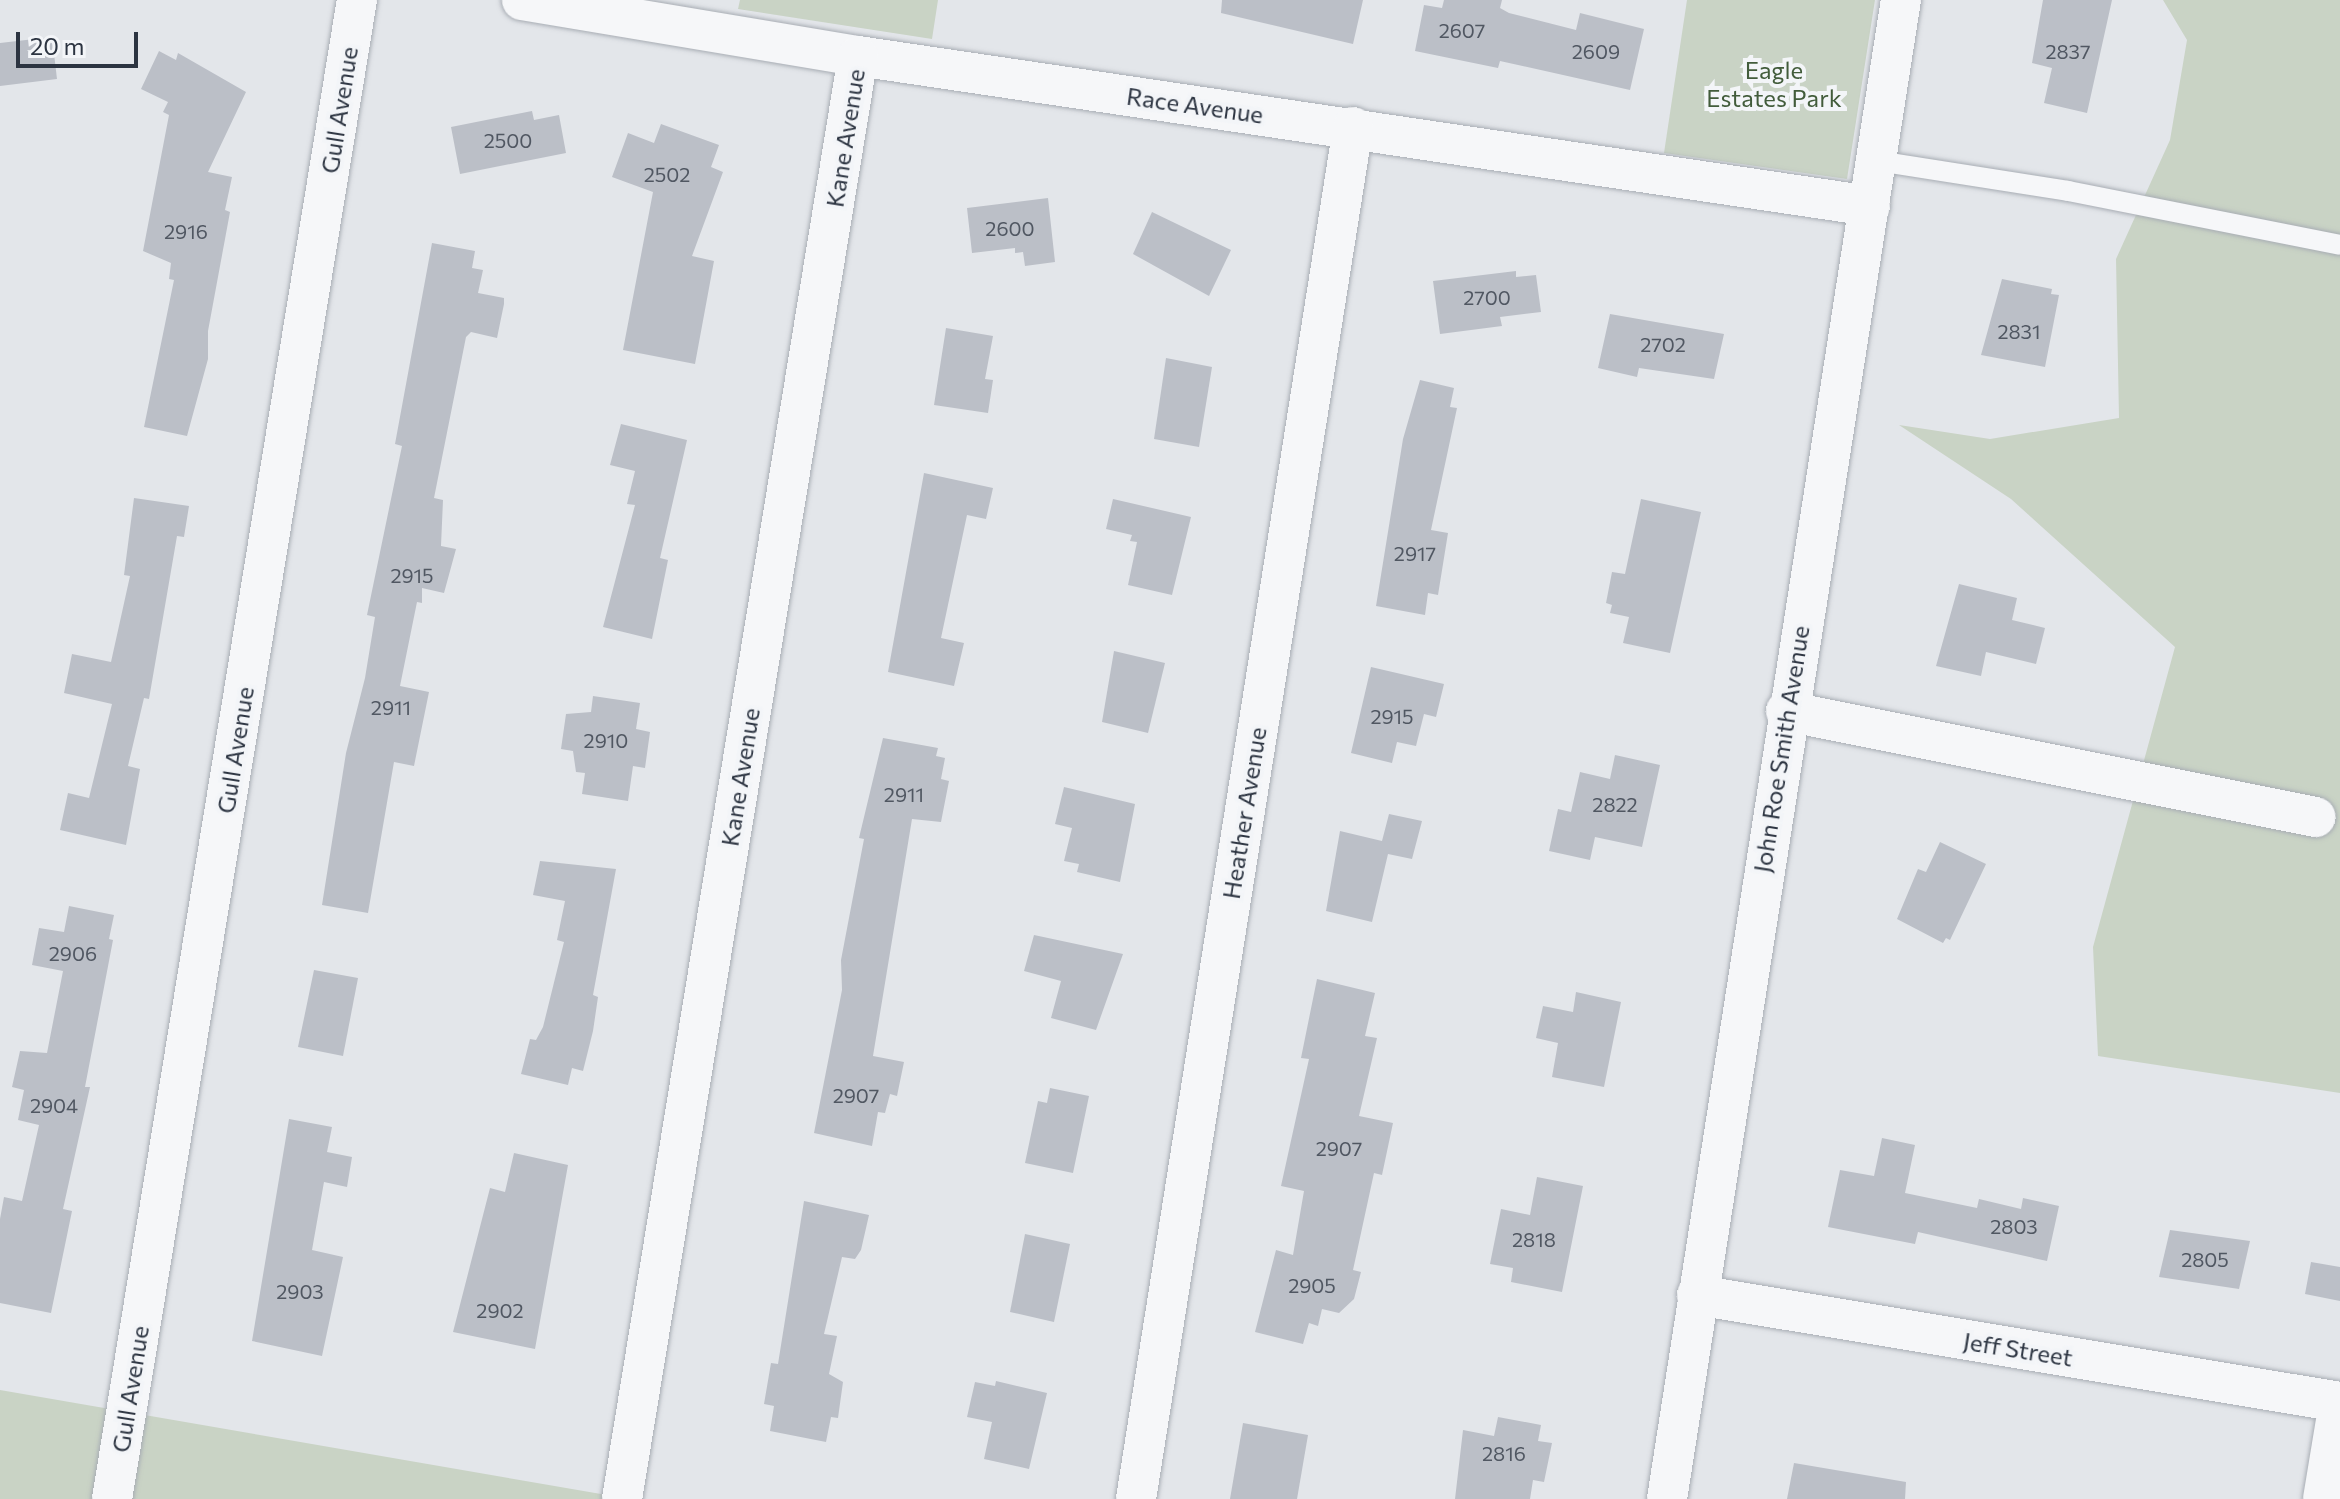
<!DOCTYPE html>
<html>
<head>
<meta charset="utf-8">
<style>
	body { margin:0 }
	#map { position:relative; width:2340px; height:1499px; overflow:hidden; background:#e3e6ea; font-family:Commissioner,sans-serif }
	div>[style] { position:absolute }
	.green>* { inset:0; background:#c9d3c5 }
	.building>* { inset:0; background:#bbbfc7 }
	.roads { filter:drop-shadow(0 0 2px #a8adb4) drop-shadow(0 0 2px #a8adb4) }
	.service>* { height:20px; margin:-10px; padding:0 10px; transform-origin:10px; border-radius:10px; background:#f6f7f9 }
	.minor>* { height:40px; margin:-20px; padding:0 20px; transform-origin:20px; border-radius:20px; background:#f6f7f9 }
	span { translate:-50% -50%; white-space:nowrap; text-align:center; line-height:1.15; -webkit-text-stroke:8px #f3f5f8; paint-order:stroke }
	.number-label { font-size:20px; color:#505762 }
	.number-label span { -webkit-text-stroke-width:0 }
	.park-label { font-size:24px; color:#425c3b }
	.street-label { font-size:24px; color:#2c3441 }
	.scale { position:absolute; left:16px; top:32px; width:122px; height:36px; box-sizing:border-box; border:4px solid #2c3441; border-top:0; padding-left:10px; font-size:24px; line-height:28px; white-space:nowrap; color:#2c3441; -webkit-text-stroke:6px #f3f5f8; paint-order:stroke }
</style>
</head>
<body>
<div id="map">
	<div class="green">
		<div style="clip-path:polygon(740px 0,938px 0,932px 39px,738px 9px)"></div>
		<div style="clip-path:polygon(1687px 0,1875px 0,1847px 179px,1664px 153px)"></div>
		<div style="clip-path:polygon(2163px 0,2340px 0,2340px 1093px,2098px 1056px,2093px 947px,2175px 647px,2011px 499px,1899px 425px,1990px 439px,2119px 418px,2116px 259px,2170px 140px,2187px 40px)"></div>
		<div style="clip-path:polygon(0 1390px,630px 1499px,0 1499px)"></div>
	</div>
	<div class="building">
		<div style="clip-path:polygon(1222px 0,1363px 0,1353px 44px,1221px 13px)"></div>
		<div style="clip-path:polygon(1444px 0,1502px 0,1500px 8px,1509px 13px,1576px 30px,1580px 13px,1644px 29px,1630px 90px,1500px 61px,1498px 68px,1415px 51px,1424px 5px,1442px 8px)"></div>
		<div style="clip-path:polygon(2043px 0,2112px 0,2087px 113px,2044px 103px,2052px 68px,2032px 63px)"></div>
		<div style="clip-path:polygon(52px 37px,57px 79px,0 86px,0 43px)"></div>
		<div style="clip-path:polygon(159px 51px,176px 60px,178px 53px,246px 92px,208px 172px,232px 177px,225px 210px,230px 212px,208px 331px,208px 359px,187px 436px,144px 427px,174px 280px,169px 279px,171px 263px,143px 251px,169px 115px,163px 112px,168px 102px,141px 89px)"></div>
		<div style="clip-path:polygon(532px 111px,534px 120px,559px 115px,566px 153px,460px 174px,451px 127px)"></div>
		<div style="clip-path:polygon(661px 124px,719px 145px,711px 167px,723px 172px,692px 256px,714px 261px,695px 364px,623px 350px,653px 192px,612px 177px,628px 133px,654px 143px)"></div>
		<div style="clip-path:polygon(1048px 198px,1055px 262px,1025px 266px,1023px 252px,1015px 253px,1015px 248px,972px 253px,967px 208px)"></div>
		<div style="clip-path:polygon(1152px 212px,1231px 250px,1209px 296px,1133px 254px)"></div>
		<div style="clip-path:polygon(432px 243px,475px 251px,472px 268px,483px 270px,478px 293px,504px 298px,504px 304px,497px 338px,471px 332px,466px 337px,434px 498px,443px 500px,441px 546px,456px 549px,444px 593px,422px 588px,422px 603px,417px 602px,400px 686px,429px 692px,414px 766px,394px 762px,368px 913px,322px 905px,346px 753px,365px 678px,375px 617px,367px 615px,402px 446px,395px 444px)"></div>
		<div style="clip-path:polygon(1516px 271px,1516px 277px,1536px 275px,1541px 312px,1500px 317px,1502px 326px,1440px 334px,1433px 281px)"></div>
		<div style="clip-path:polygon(2002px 279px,2052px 289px,2051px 294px,2059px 295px,2045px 367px,1981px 355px)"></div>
		<div style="clip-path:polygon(1610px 314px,1724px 334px,1714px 379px,1639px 368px,1637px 377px,1598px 368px)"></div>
		<div style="clip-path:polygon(946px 328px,993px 336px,985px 379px,993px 380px,988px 413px,934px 405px)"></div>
		<div style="clip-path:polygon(1166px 358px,1212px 367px,1199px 447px,1154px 439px)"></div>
		<div style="clip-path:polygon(1420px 380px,1454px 388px,1450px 407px,1457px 408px,1431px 530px,1448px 533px,1438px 595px,1428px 593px,1425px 615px,1376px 606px,1403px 439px)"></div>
		<div style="clip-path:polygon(621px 424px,687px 440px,660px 558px,668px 560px,652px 639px,603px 627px,635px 505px,627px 504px,635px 471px,610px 465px)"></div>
		<div style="clip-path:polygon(924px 473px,993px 488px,986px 519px,967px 515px,941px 638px,964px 643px,954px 686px,888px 672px)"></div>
		<div style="clip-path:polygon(134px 498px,189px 506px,184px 537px,177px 536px,149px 699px,144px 698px,128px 766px,140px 769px,126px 845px,60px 830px,68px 793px,89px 798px,112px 704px,64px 693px,72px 654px,111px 662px,130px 576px,124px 575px)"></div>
		<div style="clip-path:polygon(1113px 499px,1191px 517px,1172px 595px,1128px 585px,1137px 542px,1130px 541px,1132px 535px,1106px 529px)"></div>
		<div style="clip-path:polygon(1641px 499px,1701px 512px,1670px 653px,1623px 643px,1629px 617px,1610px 613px,1612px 605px,1606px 603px,1612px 572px,1625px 574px)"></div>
		<div style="clip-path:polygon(1959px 584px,2017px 598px,2012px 620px,2045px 628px,2036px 664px,1986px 652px,1981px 676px,1936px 666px)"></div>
		<div style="clip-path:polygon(1114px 651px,1165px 663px,1148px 733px,1102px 722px)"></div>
		<div style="clip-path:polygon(1371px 667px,1444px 684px,1436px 717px,1424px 714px,1416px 746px,1397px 742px,1392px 763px,1351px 753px)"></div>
		<div style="clip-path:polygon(593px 696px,640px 703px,636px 729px,650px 732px,645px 768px,633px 766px,628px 801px,582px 794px,585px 773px,576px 772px,573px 751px,561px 749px,566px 714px,591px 712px)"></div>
		<div style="clip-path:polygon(883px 738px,938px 748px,936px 756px,945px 758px,941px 779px,949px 781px,941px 822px,912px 819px,873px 1056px,904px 1062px,897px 1096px,890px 1094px,885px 1113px,878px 1112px,872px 1146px,814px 1133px,842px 990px,841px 960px,864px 839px,859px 838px)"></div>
		<div style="clip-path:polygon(1615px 755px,1660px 765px,1642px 847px,1595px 837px,1590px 860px,1549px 851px,1558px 809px,1571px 812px,1580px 772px,1610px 779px)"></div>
		<div style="clip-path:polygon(1064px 787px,1135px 804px,1120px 882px,1077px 872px,1079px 864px,1064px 861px,1072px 828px,1055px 824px)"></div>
		<div style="clip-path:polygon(1389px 814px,1422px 821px,1412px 859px,1388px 854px,1372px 922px,1326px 911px,1340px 831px,1382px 841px)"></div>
		<div style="clip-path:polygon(1940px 842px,1986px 864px,1950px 940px,1946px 938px,1943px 943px,1897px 919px,1918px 869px,1926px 872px)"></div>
		<div style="clip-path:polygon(540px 861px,616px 869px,593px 995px,598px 997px,593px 1031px,583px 1071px,572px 1068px,568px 1085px,521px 1074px,530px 1039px,536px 1040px,543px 1027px,564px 942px,557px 940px,565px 901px,533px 895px)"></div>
		<div style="clip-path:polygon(69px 906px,114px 915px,109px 939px,113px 940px,85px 1087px,90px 1087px,63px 1209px,72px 1211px,51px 1313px,0 1303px,0 1219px,4px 1197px,22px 1201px,39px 1125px,18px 1120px,24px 1090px,12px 1087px,20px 1051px,47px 1053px,63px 971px,32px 965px,39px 928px,64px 932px)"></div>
		<div style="clip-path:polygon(1034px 935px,1123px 954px,1096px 1030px,1051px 1018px,1061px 981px,1024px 971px)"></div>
		<div style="clip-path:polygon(314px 970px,358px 978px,343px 1056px,298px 1047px)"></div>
		<div style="clip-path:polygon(1317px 979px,1375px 993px,1365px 1036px,1377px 1038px,1359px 1116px,1393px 1123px,1382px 1175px,1374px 1173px,1353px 1270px,1361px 1272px,1354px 1299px,1339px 1313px,1322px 1309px,1318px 1326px,1309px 1323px,1303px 1344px,1255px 1332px,1276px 1250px,1293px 1255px,1304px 1191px,1281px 1186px,1309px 1059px,1301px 1058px)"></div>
		<div style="clip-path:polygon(1576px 992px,1621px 1002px,1604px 1087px,1552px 1077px,1558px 1043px,1536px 1038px,1543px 1006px,1573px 1012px)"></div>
		<div style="clip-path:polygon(1050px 1088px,1089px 1096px,1073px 1173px,1025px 1163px,1038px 1101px,1047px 1103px)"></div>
		<div style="clip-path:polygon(289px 1119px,332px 1127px,327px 1152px,352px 1157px,347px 1187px,324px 1182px,312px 1250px,343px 1257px,322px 1356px,252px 1341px)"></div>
		<div style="clip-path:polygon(1882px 1138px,1915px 1145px,1905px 1193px,1977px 1208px,1979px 1199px,2021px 1209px,2023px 1198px,2059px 1206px,2047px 1261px,1918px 1232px,1915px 1244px,1828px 1227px,1840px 1170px,1874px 1176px)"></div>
		<div style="clip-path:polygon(514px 1153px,568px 1165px,535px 1349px,453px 1332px,490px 1188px,505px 1192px)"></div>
		<div style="clip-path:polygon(1537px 1177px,1583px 1186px,1562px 1292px,1511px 1282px,1513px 1268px,1490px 1264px,1501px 1209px,1530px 1215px)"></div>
		<div style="clip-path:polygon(804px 1201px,869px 1215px,861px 1250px,855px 1259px,842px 1257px,824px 1334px,837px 1336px,829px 1374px,843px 1382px,838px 1418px,831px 1417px,826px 1442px,770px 1431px,774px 1406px,764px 1404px,771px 1363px,778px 1364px)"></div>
		<div style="clip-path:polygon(2170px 1230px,2250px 1241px,2239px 1289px,2159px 1277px)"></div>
		<div style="clip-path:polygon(1025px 1234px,1070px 1244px,1054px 1322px,1010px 1312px)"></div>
		<div style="clip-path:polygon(2311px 1262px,2340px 1267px,2340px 1301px,2305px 1294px)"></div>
		<div style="clip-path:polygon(996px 1381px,1047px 1393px,1029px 1469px,984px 1459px,992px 1422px,967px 1417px,975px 1382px,995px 1386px)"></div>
		<div style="clip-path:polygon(1498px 1417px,1541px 1425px,1538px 1441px,1552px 1443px,1544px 1482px,1533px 1480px,1530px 1499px,1455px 1499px,1463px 1430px,1494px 1436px)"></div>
		<div style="clip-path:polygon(1243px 1423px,1308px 1435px,1297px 1499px,1230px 1499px)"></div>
		<div style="clip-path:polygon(1794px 1463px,1906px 1482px,1905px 1499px,1787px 1499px)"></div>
	</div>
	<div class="roads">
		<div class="service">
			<div style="left:1877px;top:161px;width:193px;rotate:8.9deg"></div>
			<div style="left:2068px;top:191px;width:277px;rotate:11.2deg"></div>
		</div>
		<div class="minor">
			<div style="left:522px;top:0;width:341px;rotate:9.5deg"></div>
			<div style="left:858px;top:56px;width:1023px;rotate:8.43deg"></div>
			<div style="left:1786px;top:711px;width:540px;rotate:11.33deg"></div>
			<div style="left:1697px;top:1295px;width:652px;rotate:9.45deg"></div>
			<div style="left:112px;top:1499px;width:1519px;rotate:-80.72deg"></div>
			<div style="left:622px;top:1499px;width:1462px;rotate:-80.71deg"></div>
			<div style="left:1136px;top:1499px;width:1389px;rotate:-81.01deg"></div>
			<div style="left:1667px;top:1499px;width:1517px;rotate:-81.13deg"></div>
			<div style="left:2323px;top:1499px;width:98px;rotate:-80.6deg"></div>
		</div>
	</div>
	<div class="number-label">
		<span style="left:1462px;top:30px">2607</span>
		<span style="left:1596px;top:51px">2609</span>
		<span style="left:2068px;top:51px">2837</span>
		<span style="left:508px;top:140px">2500</span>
		<span style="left:667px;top:174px">2502</span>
		<span style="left:1010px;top:228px">2600</span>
		<span style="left:186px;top:231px">2916</span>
		<span style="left:1487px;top:297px">2700</span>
		<span style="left:2019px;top:331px">2831</span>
		<span style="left:1663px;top:344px">2702</span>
		<span style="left:1415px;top:553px">2917</span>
		<span style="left:412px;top:575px">2915</span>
		<span style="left:391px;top:707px">2911</span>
		<span style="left:1392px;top:716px">2915</span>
		<span style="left:606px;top:740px">2910</span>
		<span style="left:904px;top:794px">2911</span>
		<span style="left:1615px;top:804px">2822</span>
		<span style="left:73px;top:953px">2906</span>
		<span style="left:856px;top:1095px">2907</span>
		<span style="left:54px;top:1105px">2904</span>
		<span style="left:1339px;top:1148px">2907</span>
		<span style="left:2014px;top:1226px">2803</span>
		<span style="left:1534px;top:1239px">2818</span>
		<span style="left:2205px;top:1259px">2805</span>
		<span style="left:1312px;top:1285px">2905</span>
		<span style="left:300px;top:1291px">2903</span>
		<span style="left:500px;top:1310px">2902</span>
		<span style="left:1504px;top:1453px">2816</span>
	</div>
	<div class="park-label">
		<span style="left:1774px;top:84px">Eagle<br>Estates Park</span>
	</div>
	<div class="street-label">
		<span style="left:1195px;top:105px;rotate:8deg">Race Avenue</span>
		<span style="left:339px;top:110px;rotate:-81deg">Gull Avenue</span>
		<span style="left:845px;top:138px;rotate:-81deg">Kane Avenue</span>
		<span style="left:1781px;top:749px;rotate:-81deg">John Roe Smith Avenue</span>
		<span style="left:235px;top:750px;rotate:-81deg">Gull Avenue</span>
		<span style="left:740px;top:777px;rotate:-81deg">Kane Avenue</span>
		<span style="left:1244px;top:813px;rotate:-81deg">Heather Avenue</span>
		<span style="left:2018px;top:1349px;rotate:9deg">Jeff Street</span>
		<span style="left:130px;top:1389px;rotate:-81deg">Gull Avenue</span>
	</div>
	<div class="scale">20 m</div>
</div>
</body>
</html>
